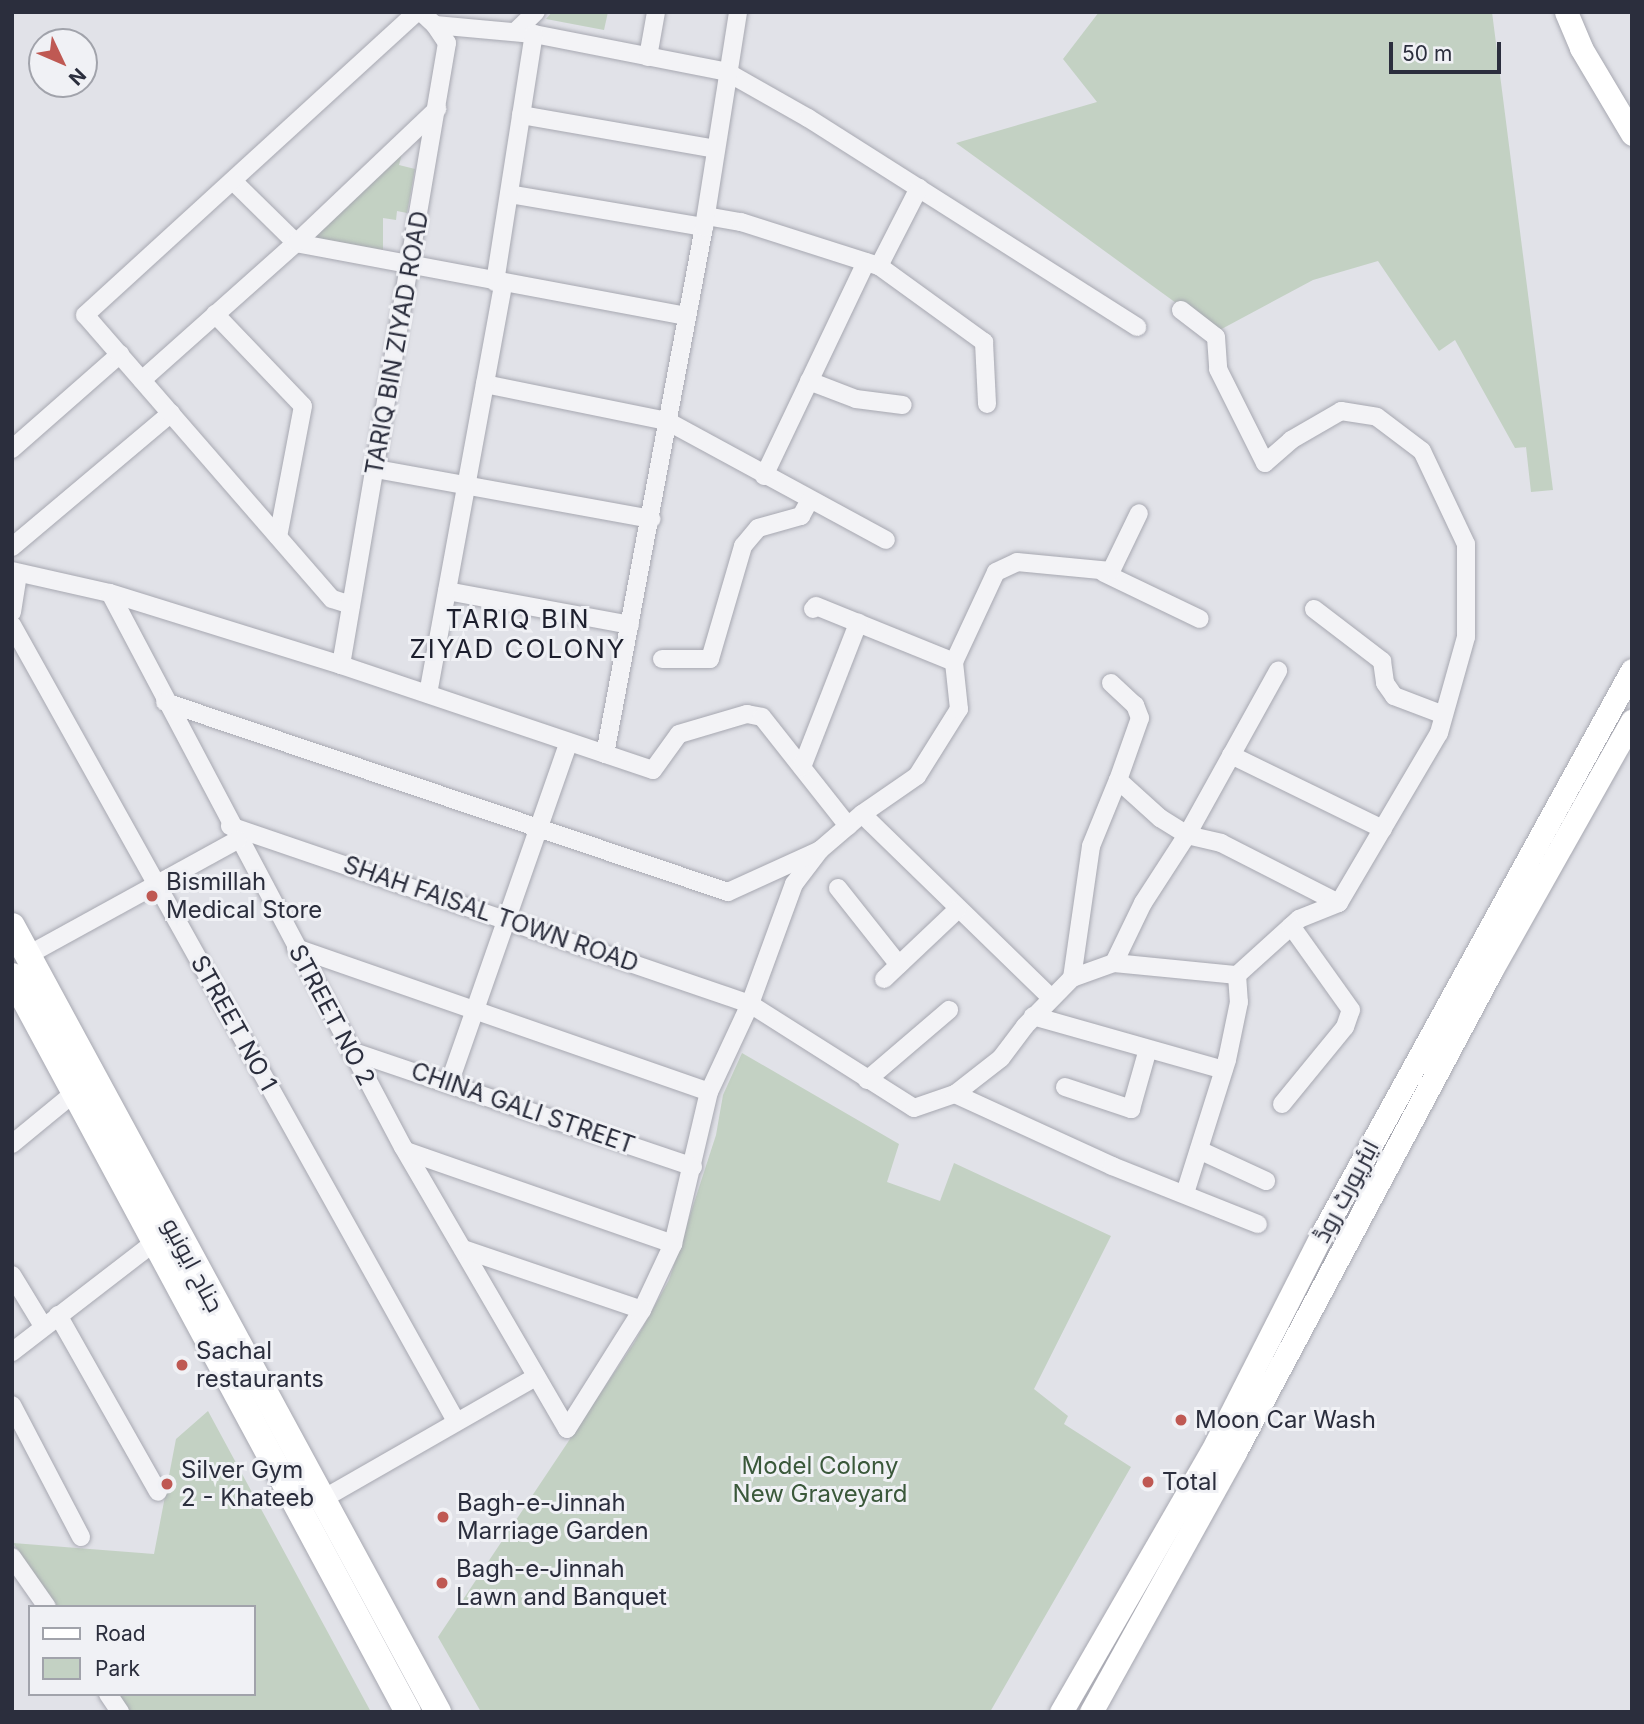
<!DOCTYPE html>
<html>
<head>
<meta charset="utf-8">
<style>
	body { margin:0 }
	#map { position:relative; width:1644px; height:1724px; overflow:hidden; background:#e1e2e8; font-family:Inter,Cairo,sans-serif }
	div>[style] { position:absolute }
	.green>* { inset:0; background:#c3d1c3 }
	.roads { filter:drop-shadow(0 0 2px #a7a8b1) drop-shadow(0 0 2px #a7a8b1) }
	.minor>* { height:18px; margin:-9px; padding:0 9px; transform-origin:9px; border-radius:9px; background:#f3f3f6 }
	.major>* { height:23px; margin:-11.5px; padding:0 11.5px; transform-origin:11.5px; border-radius:11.5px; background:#fff }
	.highway>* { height:26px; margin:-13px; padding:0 13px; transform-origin:13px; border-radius:13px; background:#fff }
	.dots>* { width:19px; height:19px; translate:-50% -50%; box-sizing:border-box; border:4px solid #f0f1f5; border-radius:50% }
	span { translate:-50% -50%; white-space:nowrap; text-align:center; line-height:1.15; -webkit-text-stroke:6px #f0f1f5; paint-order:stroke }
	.street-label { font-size:24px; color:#2b2e3d }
	.poi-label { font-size:24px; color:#2b2e3d }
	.left { translate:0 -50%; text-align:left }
	.park-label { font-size:24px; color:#3a583a }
	.neighbourhood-label { font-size:26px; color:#1d1f2e; letter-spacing:2px }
	.frame { position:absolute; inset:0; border:14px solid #2b2e3d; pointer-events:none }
	.legend { position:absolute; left:28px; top:1605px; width:228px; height:91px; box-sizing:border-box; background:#f0f1f5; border:2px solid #a1a3ab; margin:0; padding:9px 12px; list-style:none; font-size:21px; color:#2b2e3d }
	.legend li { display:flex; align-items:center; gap:14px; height:35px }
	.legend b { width:35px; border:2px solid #a1a3ab }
	.north { position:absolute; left:28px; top:28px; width:70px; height:70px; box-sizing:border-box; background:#f0f1f5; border:2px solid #a1a3ab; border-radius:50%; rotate:134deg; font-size:19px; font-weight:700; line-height:28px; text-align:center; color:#2b2e3d }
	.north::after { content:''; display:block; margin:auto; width:24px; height:32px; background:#bf5953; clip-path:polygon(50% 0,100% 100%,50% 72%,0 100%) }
	.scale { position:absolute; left:1389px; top:42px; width:112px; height:32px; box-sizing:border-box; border:4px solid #2b2e3d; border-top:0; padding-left:9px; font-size:21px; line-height:24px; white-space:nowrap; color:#2b2e3d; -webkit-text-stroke:5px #f0f1f5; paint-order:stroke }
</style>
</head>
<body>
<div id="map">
	<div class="green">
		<div style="clip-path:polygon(552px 12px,608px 12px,604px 30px,546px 19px)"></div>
		<div style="clip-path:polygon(1099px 12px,1492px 12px,1553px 490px,1531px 492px,1526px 447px,1515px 448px,1455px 340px,1439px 351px,1378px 261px,1313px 280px,1216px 332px,956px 143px,1097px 102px,1063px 59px)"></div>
		<div style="clip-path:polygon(404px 146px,399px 165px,415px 169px,407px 213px,397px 211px,396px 220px,383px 218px,383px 250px,312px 237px)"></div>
		<div style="clip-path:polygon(742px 1053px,899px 1144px,887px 1182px,940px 1201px,954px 1163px,1111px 1236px,1034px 1389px,1068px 1416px,1064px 1424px,1131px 1467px,990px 1712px,481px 1712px,438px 1637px,634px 1343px,669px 1280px,716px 1135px,723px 1095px)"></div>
		<div style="clip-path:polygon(208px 1411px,371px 1712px,128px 1712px,116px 1694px,254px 1694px,254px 1607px,56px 1607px,13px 1543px,154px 1554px,176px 1439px)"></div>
	</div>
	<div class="roads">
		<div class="minor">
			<div style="left:421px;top:12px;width:19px;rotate:43deg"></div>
			<div style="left:435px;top:25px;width:99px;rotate:5.2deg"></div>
			<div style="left:534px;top:34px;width:197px;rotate:11.1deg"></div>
			<div style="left:727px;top:72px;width:93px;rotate:29.6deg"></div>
			<div style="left:808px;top:118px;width:390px;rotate:32.4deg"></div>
			<div style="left:515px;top:32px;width:29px;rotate:-44deg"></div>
			<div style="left:648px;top:57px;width:46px;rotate:-79.9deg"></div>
			<div style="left:521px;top:115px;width:197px;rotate:9.9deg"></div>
			<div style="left:234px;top:182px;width:87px;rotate:44.5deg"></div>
			<div style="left:296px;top:243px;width:397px;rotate:10.6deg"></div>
			<div style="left:509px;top:194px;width:198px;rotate:9.6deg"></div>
			<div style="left:706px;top:216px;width:36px;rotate:10deg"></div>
			<div style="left:741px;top:222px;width:145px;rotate:17.7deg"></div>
			<div style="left:879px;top:266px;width:130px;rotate:35.9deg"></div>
			<div style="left:984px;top:342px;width:62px;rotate:87.2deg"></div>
			<div style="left:879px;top:266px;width:88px;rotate:-62.9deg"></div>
			<div style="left:495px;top:282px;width:251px;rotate:-81.1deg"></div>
			<div style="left:1181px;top:310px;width:44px;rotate:37.6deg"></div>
			<div style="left:1216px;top:337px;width:32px;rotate:86deg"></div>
			<div style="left:1218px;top:369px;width:105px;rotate:63.4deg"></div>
			<div style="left:1265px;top:463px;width:35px;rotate:-41deg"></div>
			<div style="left:1291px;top:440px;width:58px;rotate:-30.1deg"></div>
			<div style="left:1341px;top:411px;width:36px;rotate:9deg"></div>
			<div style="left:1377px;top:417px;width:56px;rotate:37.1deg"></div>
			<div style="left:1422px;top:451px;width:103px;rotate:64.7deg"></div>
			<div style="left:1466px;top:544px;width:93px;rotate:90deg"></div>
			<div style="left:1466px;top:637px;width:100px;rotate:105.7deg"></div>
			<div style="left:1439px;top:733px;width:197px;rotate:120.5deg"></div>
			<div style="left:215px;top:314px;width:127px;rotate:46.3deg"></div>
			<div style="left:303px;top:406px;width:133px;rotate:100.8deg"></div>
			<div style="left:142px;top:380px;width:206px;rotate:-41.7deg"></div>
			<div style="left:296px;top:243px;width:195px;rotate:-43.5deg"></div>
			<div style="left:809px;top:381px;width:50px;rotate:21deg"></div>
			<div style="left:856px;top:399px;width:47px;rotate:7.3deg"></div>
			<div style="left:485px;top:384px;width:186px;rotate:11.5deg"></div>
			<div style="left:667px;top:421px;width:249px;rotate:28.5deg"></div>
			<div style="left:12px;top:449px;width:144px;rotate:-41.3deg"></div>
			<div style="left:376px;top:469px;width:280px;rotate:10.3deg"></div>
			<div style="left:764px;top:476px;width:237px;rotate:-64.5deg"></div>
			<div style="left:12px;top:547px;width:208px;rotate:-40.1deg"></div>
			<div style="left:12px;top:571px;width:100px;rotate:12.7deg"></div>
			<div style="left:110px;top:593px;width:242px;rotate:17.3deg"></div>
			<div style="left:341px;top:665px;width:329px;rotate:18.6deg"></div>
			<div style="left:653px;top:770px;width:44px;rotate:-54.2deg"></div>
			<div style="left:679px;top:734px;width:71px;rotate:-16.4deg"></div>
			<div style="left:747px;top:714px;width:15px;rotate:11deg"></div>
			<div style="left:762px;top:717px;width:139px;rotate:51.7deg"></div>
			<div style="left:1104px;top:573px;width:106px;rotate:25.6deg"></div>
			<div style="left:447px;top:591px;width:186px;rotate:10.5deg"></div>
			<div style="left:110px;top:593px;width:627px;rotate:62.13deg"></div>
			<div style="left:403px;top:1147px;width:326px;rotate:59.8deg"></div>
			<div style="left:567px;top:1429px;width:141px;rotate:-57.8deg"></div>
			<div style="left:642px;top:1310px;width:73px;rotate:-64.8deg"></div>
			<div style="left:673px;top:1244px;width:156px;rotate:-76.7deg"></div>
			<div style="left:709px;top:1092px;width:97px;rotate:-65deg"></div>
			<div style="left:750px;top:1004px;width:128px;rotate:-69.9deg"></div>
			<div style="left:794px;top:884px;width:43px;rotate:-52.6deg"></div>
			<div style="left:351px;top:605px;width:20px;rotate:-162deg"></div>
			<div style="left:332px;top:599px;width:376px;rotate:-131deg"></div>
			<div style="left:85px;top:315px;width:449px;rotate:-42.4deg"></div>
			<div style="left:813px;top:609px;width:4px;rotate:-45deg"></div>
			<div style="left:816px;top:606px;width:149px;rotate:22.1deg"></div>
			<div style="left:1314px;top:609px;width:86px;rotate:37.4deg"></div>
			<div style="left:1382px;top:661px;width:22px;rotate:82deg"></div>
			<div style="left:1385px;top:683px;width:16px;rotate:55deg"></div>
			<div style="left:1394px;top:696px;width:53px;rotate:20.8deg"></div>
			<div style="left:12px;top:612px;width:39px;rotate:-81deg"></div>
			<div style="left:12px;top:625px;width:911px;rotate:60.85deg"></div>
			<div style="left:662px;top:659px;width:48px"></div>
			<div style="left:710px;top:659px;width:118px;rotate:-73.7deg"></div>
			<div style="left:743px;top:546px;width:23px;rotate:-50deg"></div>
			<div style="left:758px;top:528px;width:45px;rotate:-15.6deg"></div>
			<div style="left:801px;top:516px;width:18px;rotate:-61deg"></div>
			<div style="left:341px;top:665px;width:631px;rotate:-80.33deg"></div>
			<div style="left:447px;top:43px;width:22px;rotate:-124deg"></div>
			<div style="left:1111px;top:683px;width:33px;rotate:43deg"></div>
			<div style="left:1135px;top:705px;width:14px;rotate:69deg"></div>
			<div style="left:1140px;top:718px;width:66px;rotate:109.5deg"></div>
			<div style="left:428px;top:694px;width:417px;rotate:-79.6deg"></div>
			<div style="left:165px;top:702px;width:594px;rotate:18.65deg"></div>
			<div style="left:728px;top:892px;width:101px;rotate:-24.5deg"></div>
			<div style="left:820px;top:850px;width:55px;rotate:-40.6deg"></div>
			<div style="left:862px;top:814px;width:67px;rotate:-34.6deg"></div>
			<div style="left:917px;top:776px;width:79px;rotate:-57.9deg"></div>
			<div style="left:959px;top:709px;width:47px;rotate:-96.1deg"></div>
			<div style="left:954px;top:662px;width:99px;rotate:-65deg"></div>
			<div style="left:996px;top:572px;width:23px;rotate:-25deg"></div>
			<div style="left:1017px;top:562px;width:94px;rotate:5.5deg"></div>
			<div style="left:1111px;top:571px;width:64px;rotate:-64.2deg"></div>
			<div style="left:605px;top:754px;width:536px;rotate:-79.36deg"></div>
			<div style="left:704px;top:227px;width:218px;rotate:-81deg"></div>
			<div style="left:1231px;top:755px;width:169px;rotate:26deg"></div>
			<div style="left:802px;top:767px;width:155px;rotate:-68.7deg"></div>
			<div style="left:862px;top:814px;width:264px;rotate:44.2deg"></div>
			<div style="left:230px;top:826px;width:550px;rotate:18.9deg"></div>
			<div style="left:750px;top:1004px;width:194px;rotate:32.4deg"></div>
			<div style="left:914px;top:1108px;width:43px;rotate:-18.9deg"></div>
			<div style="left:955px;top:1094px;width:173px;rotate:24.6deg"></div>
			<div style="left:1112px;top:1166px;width:157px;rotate:21.7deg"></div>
			<div style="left:838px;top:888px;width:98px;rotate:51.6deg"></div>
			<div style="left:296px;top:948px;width:437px;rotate:19.2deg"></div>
			<div style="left:28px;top:955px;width:239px;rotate:-28.8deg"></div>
			<div style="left:1114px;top:963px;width:67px;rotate:-64.2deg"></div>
			<div style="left:1143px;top:903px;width:81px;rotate:-57.1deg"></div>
			<div style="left:1187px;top:835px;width:35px;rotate:13deg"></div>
			<div style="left:1221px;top:843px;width:132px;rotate:27deg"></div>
			<div style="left:1339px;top:903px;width:43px;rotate:158.2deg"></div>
			<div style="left:1299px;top:919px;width:84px;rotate:137.9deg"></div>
			<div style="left:1072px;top:978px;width:133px;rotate:-81.8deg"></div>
			<div style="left:1091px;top:846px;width:71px;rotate:-67.8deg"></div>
			<div style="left:1118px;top:780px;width:57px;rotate:42.1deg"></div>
			<div style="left:1160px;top:818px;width:32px;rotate:32deg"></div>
			<div style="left:1187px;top:835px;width:188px;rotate:-61deg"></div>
			<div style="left:884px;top:979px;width:100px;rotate:-43.4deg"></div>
			<div style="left:1033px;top:1016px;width:198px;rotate:15.8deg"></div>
			<div style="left:351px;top:1051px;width:361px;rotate:18.7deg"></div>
			<div style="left:867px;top:1080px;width:108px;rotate:-40.5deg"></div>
			<div style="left:450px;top:1081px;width:359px;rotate:-70.7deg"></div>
			<div style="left:1065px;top:1087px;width:70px;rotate:18.4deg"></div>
			<div style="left:1131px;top:1109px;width:62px;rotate:-74.2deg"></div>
			<div style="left:955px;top:1094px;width:58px;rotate:-38deg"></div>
			<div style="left:1001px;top:1058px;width:40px;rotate:-53deg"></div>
			<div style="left:1025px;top:1026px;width:67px;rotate:-45.6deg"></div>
			<div style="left:1072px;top:978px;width:45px;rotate:-19.7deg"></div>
			<div style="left:1114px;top:963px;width:124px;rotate:5.6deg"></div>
			<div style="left:1237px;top:975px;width:27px;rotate:86deg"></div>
			<div style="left:1239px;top:1002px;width:59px;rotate:101.7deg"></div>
			<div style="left:1227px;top:1060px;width:139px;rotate:107.5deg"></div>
			<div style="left:1282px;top:1104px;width:99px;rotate:-50.7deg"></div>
			<div style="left:1345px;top:1027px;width:18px;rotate:-71deg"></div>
			<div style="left:1351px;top:1010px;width:103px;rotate:-125.5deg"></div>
			<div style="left:12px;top:1144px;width:80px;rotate:-39.4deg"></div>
			<div style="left:1199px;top:1150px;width:74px;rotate:24.8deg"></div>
			<div style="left:406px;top:1151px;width:283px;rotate:19.2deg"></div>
			<div style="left:463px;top:1249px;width:189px;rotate:18.8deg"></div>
			<div style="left:12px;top:1275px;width:60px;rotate:58.7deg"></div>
			<div style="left:58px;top:1315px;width:203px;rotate:60.5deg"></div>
			<div style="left:12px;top:1352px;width:182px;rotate:-37.6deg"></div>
			<div style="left:12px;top:1405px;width:149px;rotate:62.4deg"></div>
			<div style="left:321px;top:1500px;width:248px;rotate:-29.8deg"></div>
			<div style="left:12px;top:1557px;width:61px;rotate:55deg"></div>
			<div style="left:108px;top:1694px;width:22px;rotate:56deg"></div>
		</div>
		<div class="major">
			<div style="left:1566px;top:12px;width:39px;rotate:67deg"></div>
			<div style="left:1581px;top:48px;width:100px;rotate:59.3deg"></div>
			<div style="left:1061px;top:1712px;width:310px;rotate:-60deg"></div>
			<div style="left:1216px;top:1443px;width:237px;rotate:-63.1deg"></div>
			<div style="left:1323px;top:1232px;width:641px;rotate:-61.2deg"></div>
			<div style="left:1091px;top:1712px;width:297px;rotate:-61deg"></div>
			<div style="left:1235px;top:1452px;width:547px;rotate:-61.98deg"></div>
			<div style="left:1492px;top:969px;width:285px;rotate:-60.6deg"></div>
		</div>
		<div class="highway">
			<div style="left:12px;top:926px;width:894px;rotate:61.54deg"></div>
			<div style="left:12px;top:976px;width:836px;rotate:61.72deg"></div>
		</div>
	</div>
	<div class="dots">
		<div style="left:152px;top:896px;background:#bf5953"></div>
		<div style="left:182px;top:1365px;background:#bf5953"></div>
		<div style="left:1181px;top:1420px;background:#bf5953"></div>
		<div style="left:1148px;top:1482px;background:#bf5953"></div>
		<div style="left:167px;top:1484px;background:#bf5953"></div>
		<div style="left:443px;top:1517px;background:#bf5953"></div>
		<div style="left:442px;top:1583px;background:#bf5953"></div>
	</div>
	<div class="street-label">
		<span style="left:397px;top:343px;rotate:-80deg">TARIQ BIN ZIYAD ROAD</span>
		<span style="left:491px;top:914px;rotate:19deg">SHAH FAISAL TOWN ROAD</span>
		<span style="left:332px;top:1015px;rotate:62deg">STREET NO 2</span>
		<span style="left:234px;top:1023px;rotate:61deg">STREET NO 1</span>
		<span style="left:523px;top:1108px;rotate:19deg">CHINA GALI STREET</span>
		<span style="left:1346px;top:1191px;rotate:-62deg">ایئرپورٹ روڈ</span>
		<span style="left:193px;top:1265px;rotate:62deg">جناح ایونیو</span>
	</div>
	<div class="poi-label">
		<span class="left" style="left:166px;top:896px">Bismillah<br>Medical Store</span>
		<span class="left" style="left:196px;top:1365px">Sachal<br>restaurants</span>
		<span class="left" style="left:1195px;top:1420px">Moon Car Wash</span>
		<span class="left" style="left:181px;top:1484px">Silver Gym<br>2 - Khateeb</span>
		<span class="left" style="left:1162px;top:1482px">Total</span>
		<span class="left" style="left:457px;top:1517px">Bagh-e-Jinnah<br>Marriage Garden</span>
		<span class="left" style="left:456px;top:1583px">Bagh-e-Jinnah<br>Lawn and Banquet</span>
	</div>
	<div class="park-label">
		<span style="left:820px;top:1480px">Model Colony<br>New Graveyard</span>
	</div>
	<div class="neighbourhood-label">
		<span style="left:518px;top:634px">TARIQ BIN<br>ZIYAD COLONY</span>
	</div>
	<div class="frame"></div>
	<ul class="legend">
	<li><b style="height:9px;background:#fff"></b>Road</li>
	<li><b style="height:19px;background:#c3d1c3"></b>Park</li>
	</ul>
	<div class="north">N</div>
	<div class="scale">50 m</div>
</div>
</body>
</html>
